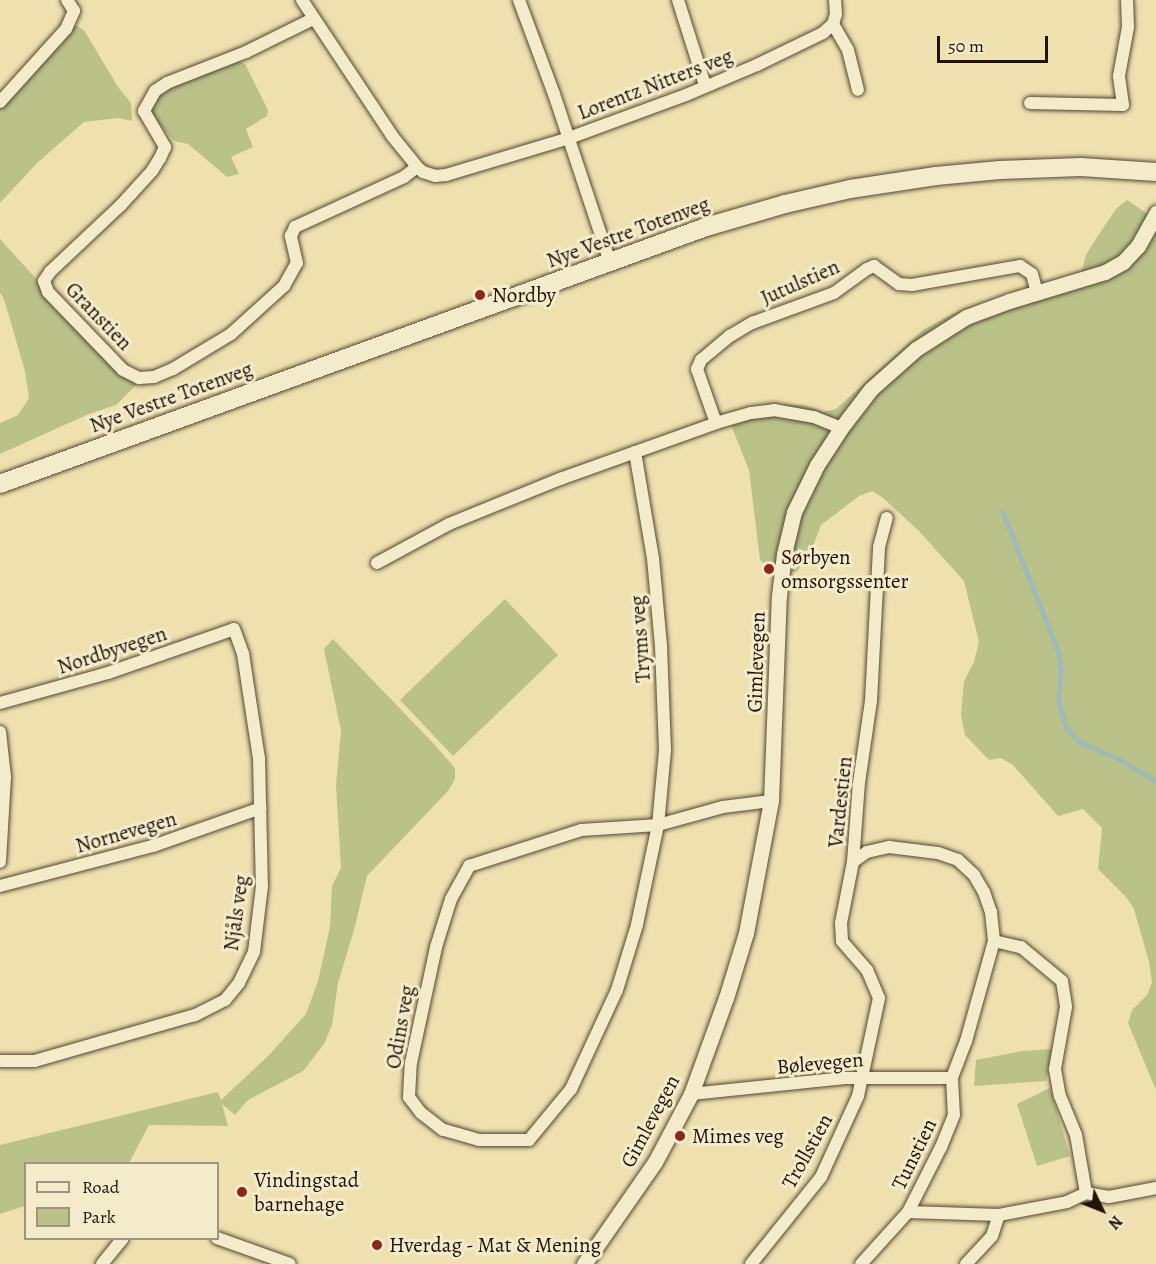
<!DOCTYPE html>
<html>
<head>
<meta charset="utf-8">
<style>
	body { margin:0 }
	#map { position:relative; width:1156px; height:1264px; overflow:hidden; background:#eee0af; font-family:Alegreya,serif }
	div>[style] { position:absolute }
	.green>* { inset:0; background:#bac28a }
	.stream>* { height:4.5px; margin:-2.25px; padding:0 2.25px; transform-origin:2.25px; border-radius:2.25px; background:#9ebab6 }
	.roads { filter:drop-shadow(0 0 2px #554633) drop-shadow(0 0 2px #554633) }
	.minor>* { height:12px; margin:-6px; padding:0 6px; transform-origin:6px; border-radius:6px; background:#f4ebcb }
	.tertiary>* { height:15px; margin:-7.5px; padding:0 7.5px; transform-origin:7.5px; border-radius:7.5px; background:#f4ebcb }
	.secondary>* { height:18px; margin:-9px; padding:0 9px; transform-origin:9px; border-radius:9px; background:#f4ebcb }
	.dots>* { width:16px; height:16px; translate:-50% -50%; box-sizing:border-box; border:3px solid #f4ebcb; border-radius:50% }
	span { translate:-50% -50%; white-space:nowrap; text-align:center; line-height:1.15; -webkit-text-stroke:6px #f4ebcb; paint-order:stroke }
	.street-label { font-size:21px; color:#22120a }
	.poi-label { font-size:21px; color:#22120a }
	.left { translate:0 -50%; text-align:left }
	.legend { position:absolute; left:24px; top:1162px; width:195px; height:78px; box-sizing:border-box; background:#f4ebcb; border:2px solid #a0947e; margin:0; padding:8px 10px; list-style:none; font-size:18px; color:#22120a }
	.legend li { display:flex; align-items:center; gap:12px; height:30px }
	.legend b { width:30px; border:2px solid #a0947e }
	.north { position:absolute; left:1072px; top:1180px; width:60px; height:60px; -webkit-text-stroke:4px #f4ebcb; paint-order:stroke; rotate:133deg; font-size:16px; font-weight:700; line-height:24px; text-align:center; color:#22120a }
	.north::after { content:''; display:block; margin:auto; width:21px; height:27px; background:#22120a; clip-path:polygon(50% 0,100% 100%,50% 72%,0 100%) }
	.scale { position:absolute; left:937px; top:36px; width:111px; height:27px; box-sizing:border-box; border:3px solid #22120a; border-top:0; padding-left:8px; font-size:18px; line-height:21px; white-space:nowrap; color:#22120a; -webkit-text-stroke:4px #f4ebcb; paint-order:stroke }
</style>
</head>
<body>
<div id="map">
	<div class="green">
		<div style="clip-path:polygon(73px 24px,84px 30px,118px 87px,131px 103px,132px 121px,118px 118px,84px 122px,37px 163px,0 203px,0 108px,57px 48px)"></div>
		<div style="clip-path:polygon(235px 60px,245px 64px,268px 110px,267px 116px,246px 129px,253px 147px,231px 157px,239px 174px,227px 177px,188px 144px,174px 141px,152px 115px,151px 104px,162px 92px)"></div>
		<div style="clip-path:polygon(1127px 200px,1149px 215px,1156px 216px,1156px 1090px,1128px 1023px,1132px 1010px,1147px 995px,1152px 983px,1149px 962px,1134px 909px,1127px 898px,1098px 869px,1102px 828px,1083px 809px,1058px 816px,1013px 765px,1001px 758px,989px 760px,965px 735px,961px 715px,964px 681px,974px 662px,979px 642px,964px 581px,918px 530px,883px 498px,872px 491px,859px 496px,821px 525px,809px 557px,796px 572px,776px 573px,760px 560px,749px 470px,729px 420px,737px 410px,771px 404px,804px 405px,823px 412px,836px 409px,923px 330px,952px 314px,997px 298px,1079px 281px,1086px 255px,1097px 237px,1116px 209px)"></div>
		<div style="clip-path:polygon(0 239px,78px 325px,131px 369px,145px 376px,116px 405px,89px 414px,0 454px,0 423px,18px 415px,29px 398px,25px 371px,4px 299px,0 293px)"></div>
		<div style="clip-path:polygon(505px 599px,558px 655px,453px 756px,400px 700px)"></div>
		<div style="clip-path:polygon(333px 639px,434px 744px,455px 768px,455px 779px,448px 791px,367px 876px,354px 930px,338px 983px,332px 1025px,324px 1044px,303px 1071px,248px 1100px,235px 1115px,222px 1104px,228px 1126px,149px 1125px,129px 1163px,26px 1164px,25px 1206px,0 1214px,0 1145px,218px 1092px,221px 1100px,269px 1055px,306px 1014px,318px 981px,330px 927px,332px 886px,341px 868px,336px 785px,341px 731px,324px 649px)"></div>
		<div style="clip-path:polygon(1052px 1049px,1046px 1081px,974px 1086px,976px 1060px,1022px 1051px)"></div>
		<div style="clip-path:polygon(1050px 1088px,1070px 1156px,1037px 1166px,1017px 1104px)"></div>
	</div>
	<div class="stream">
		<div style="left:1003px;top:512px;width:152px;rotate:68.3deg"></div>
		<div style="left:1059px;top:653px;width:17px;rotate:83deg"></div>
		<div style="left:1061px;top:670px;width:32px;rotate:94deg"></div>
		<div style="left:1059px;top:702px;width:27px;rotate:73deg"></div>
		<div style="left:1067px;top:728px;width:18px;rotate:47deg"></div>
		<div style="left:1079px;top:741px;width:44px;rotate:24.2deg"></div>
		<div style="left:1119px;top:759px;width:43px;rotate:30.7deg"></div>
	</div>
	<div class="roads">
		<div class="minor">
			<div style="left:302px;top:0;width:164px;rotate:56.4deg"></div>
			<div style="left:393px;top:137px;width:38px;rotate:51deg"></div>
			<div style="left:417px;top:167px;width:8px;rotate:40deg"></div>
			<div style="left:423px;top:172px;width:13px;rotate:18deg"></div>
			<div style="left:435px;top:176px;width:11px;rotate:-5deg"></div>
			<div style="left:446px;top:175px;width:128px;rotate:-16.7deg"></div>
			<div style="left:569px;top:138px;width:125px;rotate:-20.2deg"></div>
			<div style="left:686px;top:95px;width:77px;rotate:-22.9deg"></div>
			<div style="left:757px;top:65px;width:73px;rotate:-25.9deg"></div>
			<div style="left:823px;top:33px;width:13px;rotate:-42deg"></div>
			<div style="left:833px;top:24px;width:30px;rotate:60deg"></div>
			<div style="left:848px;top:50px;width:41px;rotate:76deg"></div>
			<div style="left:519px;top:0;width:100px;rotate:69.6deg"></div>
			<div style="left:554px;top:94px;width:177px;rotate:71.6deg"></div>
			<div style="left:678px;top:0;width:89px;rotate:72.4deg"></div>
			<div style="left:313px;top:19px;width:75px;rotate:153.8deg"></div>
			<div style="left:246px;top:52px;width:85px;rotate:158.6deg"></div>
			<div style="left:167px;top:83px;width:14px;rotate:146deg"></div>
			<div style="left:155px;top:91px;width:23px;rotate:119deg"></div>
			<div style="left:144px;top:111px;width:42px;rotate:59.7deg"></div>
			<div style="left:165px;top:147px;width:12px;rotate:114deg"></div>
			<div style="left:160px;top:158px;width:15px;rotate:122deg"></div>
			<div style="left:152px;top:171px;width:46px;rotate:132.4deg"></div>
			<div style="left:121px;top:205px;width:98px;rotate:136.7deg"></div>
			<div style="left:50px;top:272px;width:11px;rotate:124deg"></div>
			<div style="left:44px;top:281px;width:12px;rotate:70deg"></div>
			<div style="left:48px;top:292px;width:108px;rotate:46.1deg"></div>
			<div style="left:123px;top:370px;width:18px;rotate:27deg"></div>
			<div style="left:139px;top:378px;width:15px;rotate:-4deg"></div>
			<div style="left:154px;top:377px;width:21px;rotate:-23deg"></div>
			<div style="left:173px;top:369px;width:68px;rotate:-31.1deg"></div>
			<div style="left:231px;top:334px;width:72px;rotate:-42.2deg"></div>
			<div style="left:284px;top:286px;width:26px;rotate:-61deg"></div>
			<div style="left:297px;top:263px;width:28px;rotate:-103deg"></div>
			<div style="left:291px;top:236px;width:10px;rotate:-66deg"></div>
			<div style="left:295px;top:227px;width:120px;rotate:-24.6deg"></div>
			<div style="left:404px;top:177px;width:16px;rotate:-38deg"></div>
			<div style="left:833px;top:24px;width:10px;rotate:-73deg"></div>
			<div style="left:836px;top:14px;width:14px;rotate:-94deg"></div>
			<div style="left:0;top:102px;width:98px;rotate:-47.9deg"></div>
			<div style="left:66px;top:29px;width:20px;rotate:-66deg"></div>
			<div style="left:74px;top:11px;width:13px;rotate:-122deg"></div>
			<div style="left:1030px;top:103px;width:93px;rotate:1.2deg"></div>
			<div style="left:1123px;top:105px;width:29px;rotate:-98deg"></div>
			<div style="left:1119px;top:76px;width:50px;rotate:-79.6deg"></div>
			<div style="left:1128px;top:27px;width:27px;rotate:-92deg"></div>
			<div style="left:716px;top:423px;width:57px;rotate:-109.4deg"></div>
			<div style="left:697px;top:369px;width:10px;rotate:-66deg"></div>
			<div style="left:701px;top:360px;width:38px;rotate:-40deg"></div>
			<div style="left:730px;top:336px;width:26px;rotate:-31deg"></div>
			<div style="left:752px;top:323px;width:87px;rotate:-20.1deg"></div>
			<div style="left:834px;top:293px;width:41px;rotate:-36deg"></div>
			<div style="left:867px;top:269px;width:8px;rotate:-23deg"></div>
			<div style="left:874px;top:266px;width:31px;rotate:36deg"></div>
			<div style="left:899px;top:284px;width:13px;rotate:4deg"></div>
			<div style="left:912px;top:285px;width:110px;rotate:-10deg"></div>
			<div style="left:1020px;top:266px;width:14px;rotate:34deg"></div>
			<div style="left:1032px;top:274px;width:20px;rotate:75deg"></div>
			<div style="left:635px;top:452px;width:108px;rotate:80.4deg"></div>
			<div style="left:653px;top:558px;width:88px;rotate:84.8deg"></div>
			<div style="left:661px;top:646px;width:104px;rotate:87.8deg"></div>
			<div style="left:665px;top:750px;width:75px;rotate:95.3deg"></div>
			<div style="left:658px;top:825px;width:102px;rotate:101.9deg"></div>
			<div style="left:637px;top:925px;width:68px;rotate:107.1deg"></div>
			<div style="left:617px;top:990px;width:109px;rotate:114.9deg"></div>
			<div style="left:571px;top:1089px;width:66px;rotate:129.5deg"></div>
			<div style="left:529px;top:1140px;width:50px;rotate:180deg"></div>
			<div style="left:479px;top:1140px;width:37px;rotate:-164deg"></div>
			<div style="left:443px;top:1130px;width:28px;rotate:-142deg"></div>
			<div style="left:421px;top:1113px;width:20px;rotate:-127deg"></div>
			<div style="left:409px;top:1097px;width:34px;rotate:-87deg"></div>
			<div style="left:411px;top:1063px;width:119px;rotate:-77.8deg"></div>
			<div style="left:436px;top:947px;width:50px;rotate:-72.6deg"></div>
			<div style="left:451px;top:899px;width:38px;rotate:-61deg"></div>
			<div style="left:469px;top:866px;width:118px;rotate:-17.8deg"></div>
			<div style="left:581px;top:830px;width:77px;rotate:-3.7deg"></div>
			<div style="left:658px;top:825px;width:67px;rotate:-15.5deg"></div>
			<div style="left:723px;top:807px;width:48px;rotate:-7.1deg"></div>
			<div style="left:377px;top:563px;width:82px;rotate:-28.4deg"></div>
			<div style="left:449px;top:524px;width:120px;rotate:-22.1deg"></div>
			<div style="left:560px;top:479px;width:166px;rotate:-19.7deg"></div>
			<div style="left:716px;top:423px;width:36px;rotate:-16deg"></div>
			<div style="left:751px;top:413px;width:23px;rotate:-7deg"></div>
			<div style="left:774px;top:410px;width:41px;rotate:9.9deg"></div>
			<div style="left:814px;top:417px;width:29px;rotate:22deg"></div>
			<div style="left:0;top:703px;width:112px;rotate:-15.5deg"></div>
			<div style="left:108px;top:673px;width:133px;rotate:-19.2deg"></div>
			<div style="left:234px;top:629px;width:27px;rotate:70deg"></div>
			<div style="left:243px;top:654px;width:105px;rotate:81.3deg"></div>
			<div style="left:259px;top:758px;width:128px;rotate:88.7deg"></div>
			<div style="left:262px;top:886px;width:66px;rotate:96.9deg"></div>
			<div style="left:254px;top:952px;width:34px;rotate:116deg"></div>
			<div style="left:239px;top:983px;width:22px;rotate:129deg"></div>
			<div style="left:225px;top:1000px;width:34px;rotate:153deg"></div>
			<div style="left:195px;top:1015px;width:166px;rotate:164deg"></div>
			<div style="left:35px;top:1061px;width:35px;rotate:180deg"></div>
			<div style="left:0;top:732px;width:45px;rotate:83.7deg"></div>
			<div style="left:5px;top:777px;width:85px;rotate:93.4deg"></div>
			<div style="left:853px;top:862px;width:17px;rotate:-36deg"></div>
			<div style="left:867px;top:852px;width:23px;rotate:-13deg"></div>
			<div style="left:889px;top:847px;width:49px;rotate:7deg"></div>
			<div style="left:938px;top:853px;width:21px;rotate:19deg"></div>
			<div style="left:958px;top:860px;width:22px;rotate:43deg"></div>
			<div style="left:974px;top:875px;width:20px;rotate:60deg"></div>
			<div style="left:984px;top:892px;width:21px;rotate:71deg"></div>
			<div style="left:991px;top:912px;width:29px;rotate:84deg"></div>
			<div style="left:994px;top:941px;width:104px;rotate:105.6deg"></div>
			<div style="left:966px;top:1041px;width:40px;rotate:111deg"></div>
			<div style="left:952px;top:1078px;width:37px;rotate:87deg"></div>
			<div style="left:954px;top:1115px;width:35px;rotate:112deg"></div>
			<div style="left:941px;top:1147px;width:73px;rotate:116.9deg"></div>
			<div style="left:908px;top:1212px;width:70px;rotate:132.1deg"></div>
			<div style="left:0;top:886px;width:158px;rotate:-14.7deg"></div>
			<div style="left:153px;top:846px;width:114px;rotate:-19.4deg"></div>
			<div style="left:994px;top:941px;width:28px;rotate:13deg"></div>
			<div style="left:1021px;top:947px;width:53px;rotate:39.7deg"></div>
			<div style="left:1062px;top:981px;width:26px;rotate:81deg"></div>
			<div style="left:1066px;top:1007px;width:63px;rotate:100.1deg"></div>
			<div style="left:1055px;top:1069px;width:27px;rotate:80deg"></div>
			<div style="left:1060px;top:1096px;width:42px;rotate:67.7deg"></div>
			<div style="left:1076px;top:1135px;width:59px;rotate:80.2deg"></div>
			<div style="left:691px;top:1094px;width:155px;rotate:-5.9deg"></div>
			<div style="left:845px;top:1078px;width:107px"></div>
			<div style="left:908px;top:1212px;width:91px;rotate:1.9deg"></div>
			<div style="left:999px;top:1215px;width:69px;rotate:-10.8deg"></div>
			<div style="left:1067px;top:1202px;width:21px;rotate:-25deg"></div>
			<div style="left:1086px;top:1193px;width:23px;rotate:10deg"></div>
			<div style="left:1109px;top:1197px;width:48px;rotate:-10.8deg"></div>
			<div style="left:217px;top:1238px;width:77px;rotate:19.6deg"></div>
			<div style="left:102px;top:1264px;width:33px;rotate:-51deg"></div>
			<div style="left:751px;top:1264px;width:112px;rotate:-51.2deg"></div>
			<div style="left:821px;top:1177px;width:89px;rotate:-65.4deg"></div>
			<div style="left:858px;top:1096px;width:100px;rotate:-77.9deg"></div>
			<div style="left:879px;top:998px;width:30px;rotate:-113deg"></div>
			<div style="left:867px;top:970px;width:38px;rotate:-131deg"></div>
			<div style="left:842px;top:941px;width:18px;rotate:-93deg"></div>
			<div style="left:841px;top:923px;width:62px;rotate:-78.9deg"></div>
			<div style="left:853px;top:862px;width:79px;rotate:-85.7deg"></div>
			<div style="left:859px;top:783px;width:83px;rotate:-81.7deg"></div>
			<div style="left:871px;top:701px;width:154px;rotate:-87deg"></div>
			<div style="left:879px;top:547px;width:30px;rotate:-75deg"></div>
			<div style="left:966px;top:1264px;width:38px;rotate:-47deg"></div>
			<div style="left:992px;top:1236px;width:22px;rotate:-72deg"></div>
		</div>
		<div class="tertiary">
			<div style="left:584px;top:1264px;width:124px;rotate:-55.2deg"></div>
			<div style="left:655px;top:1162px;width:77px;rotate:-62.1deg"></div>
			<div style="left:691px;top:1094px;width:102px;rotate:-70deg"></div>
			<div style="left:726px;top:998px;width:68px;rotate:-72.9deg"></div>
			<div style="left:746px;top:933px;width:134px;rotate:-79.3deg"></div>
			<div style="left:771px;top:801px;width:205px;rotate:-87.8deg"></div>
			<div style="left:779px;top:596px;width:42px;rotate:-83.2deg"></div>
			<div style="left:784px;top:554px;width:43px;rotate:-76.6deg"></div>
			<div style="left:794px;top:512px;width:52px;rotate:-63.9deg"></div>
			<div style="left:817px;top:465px;width:44px;rotate:-57deg"></div>
			<div style="left:841px;top:428px;width:49px;rotate:-52.4deg"></div>
			<div style="left:871px;top:389px;width:60px;rotate:-41.6deg"></div>
			<div style="left:916px;top:349px;width:59px;rotate:-32.6deg"></div>
			<div style="left:966px;top:317px;width:46px;rotate:-20.4deg"></div>
			<div style="left:1009px;top:301px;width:100px;rotate:-16.8deg"></div>
			<div style="left:1105px;top:272px;width:21px;rotate:-29deg"></div>
			<div style="left:1123px;top:262px;width:22px;rotate:-47deg"></div>
			<div style="left:1138px;top:246px;width:38px;rotate:-61deg"></div>
		</div>
		<div class="secondary">
			<div style="left:0;top:484px;width:751px;rotate:-20deg"></div>
			<div style="left:706px;top:227px;width:82px;rotate:-16.2deg"></div>
			<div style="left:785px;top:204px;width:67px;rotate:-13deg"></div>
			<div style="left:850px;top:189px;width:87px;rotate:-8.6deg"></div>
			<div style="left:936px;top:176px;width:64px;rotate:-5.4deg"></div>
			<div style="left:1000px;top:170px;width:81px;rotate:-2.1deg"></div>
			<div style="left:1081px;top:167px;width:75px;rotate:3.8deg"></div>
		</div>
	</div>
	<div class="dots">
		<div style="left:480px;top:295px;background:#8f2418"></div>
		<div style="left:769px;top:569px;background:#8f2418"></div>
		<div style="left:680px;top:1136px;background:#8f2418"></div>
		<div style="left:242px;top:1192px;background:#8f2418"></div>
		<div style="left:377px;top:1245px;background:#8f2418"></div>
	</div>
	<div class="street-label">
		<span style="left:655px;top:84px;rotate:-21deg">Lorentz Nitters veg</span>
		<span style="left:628px;top:232px;rotate:-20deg">Nye Vestre Totenveg</span>
		<span style="left:800px;top:282px;rotate:-24deg">Jutulstien</span>
		<span style="left:99px;top:316px;rotate:46deg">Granstien</span>
		<span style="left:171px;top:397px;rotate:-20deg">Nye Vestre Totenveg</span>
		<span style="left:640px;top:639px;rotate:-94deg">Tryms veg</span>
		<span style="left:112px;top:650px;rotate:-18deg">Nordbyvegen</span>
		<span style="left:756px;top:662px;rotate:-88deg">Gimlevegen</span>
		<span style="left:840px;top:802px;rotate:-84deg">Vardestien</span>
		<span style="left:126px;top:832px;rotate:-16deg">Nornevegen</span>
		<span style="left:236px;top:913px;rotate:-82deg">Njåls veg</span>
		<span style="left:400px;top:1027px;rotate:-80deg">Odins veg</span>
		<span style="left:820px;top:1063px;rotate:-5deg">Bølevegen</span>
		<span style="left:650px;top:1121px;rotate:-62deg">Gimlevegen</span>
		<span style="left:807px;top:1151px;rotate:-61deg">Trollstien</span>
		<span style="left:914px;top:1154px;rotate:-64deg">Tunstien</span>
	</div>
	<div class="poi-label">
		<span class="left" style="left:492px;top:295px">Nordby</span>
		<span class="left" style="left:781px;top:569px">Sørbyen<br>omsorgssenter</span>
		<span class="left" style="left:692px;top:1136px">Mimes veg</span>
		<span class="left" style="left:254px;top:1192px">Vindingstad<br>barnehage</span>
		<span class="left" style="left:389px;top:1245px">Hverdag - Mat &amp; Mening</span>
	</div>
	<ul class="legend">
	<li><b style="height:8px;background:#f4ebcb"></b>Road</li>
	<li><b style="height:16px;background:#bac28a"></b>Park</li>
	</ul>
	<div class="north">N</div>
	<div class="scale">50 m</div>
</div>
</body>
</html>
